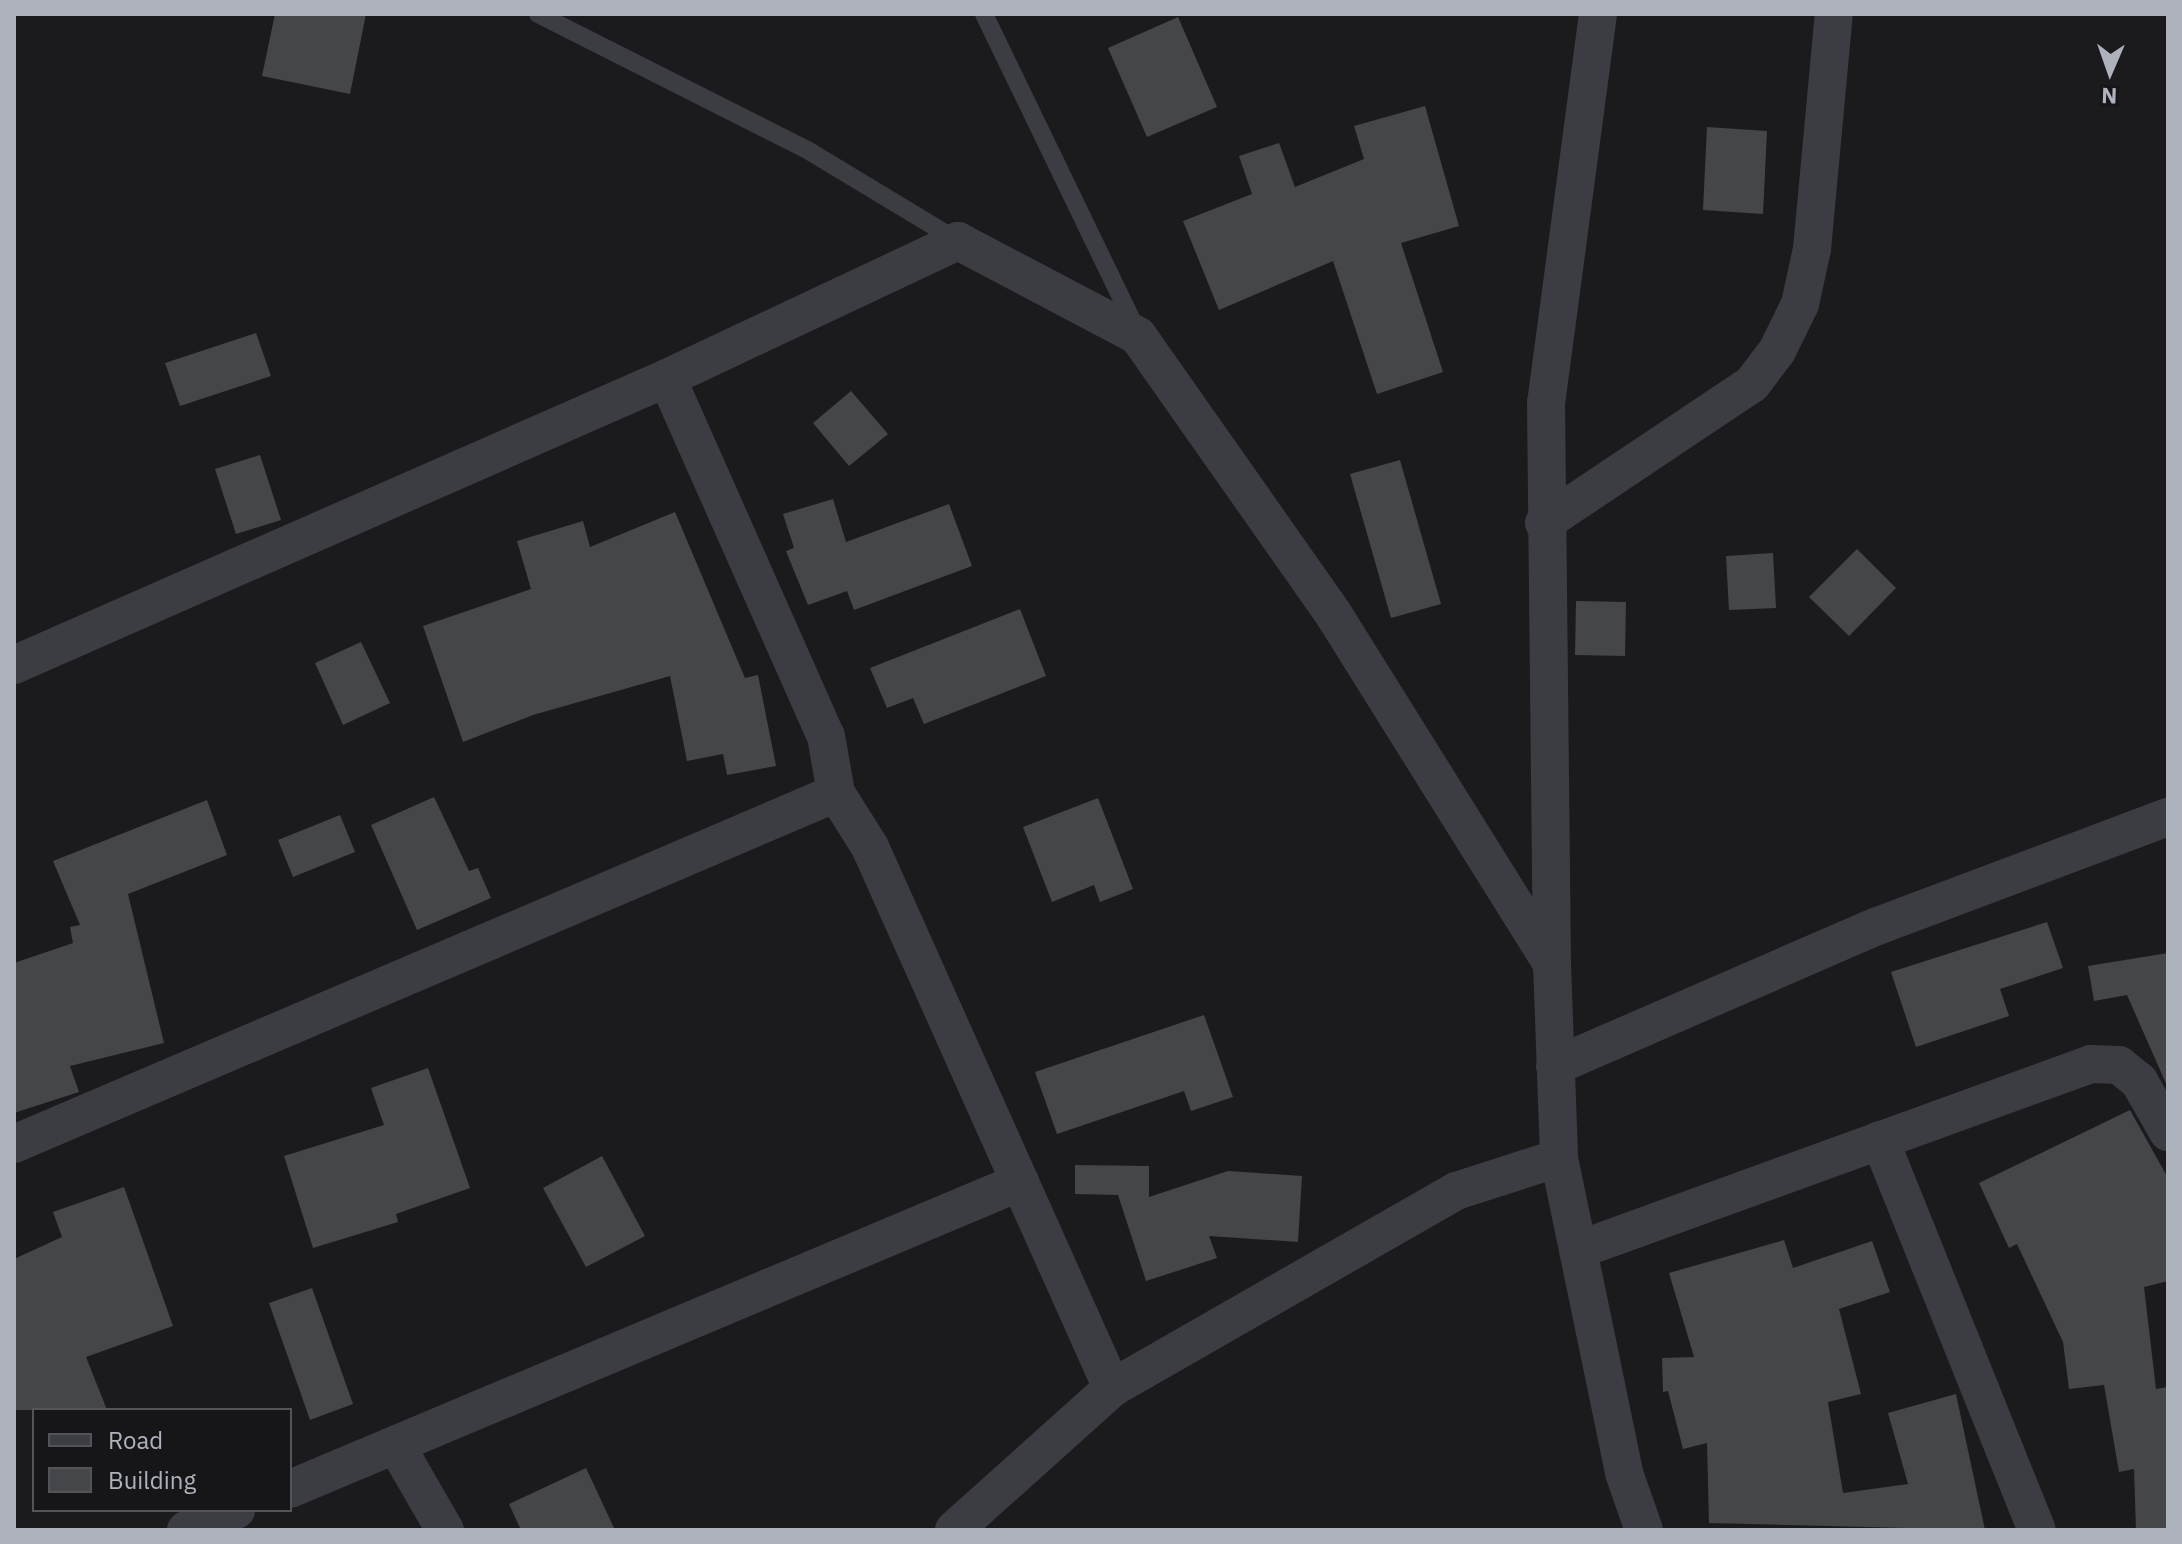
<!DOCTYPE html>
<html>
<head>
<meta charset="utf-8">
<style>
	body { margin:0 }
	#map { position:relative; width:2182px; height:1544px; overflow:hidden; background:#1b1b1d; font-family:"IBM Plex Sans",sans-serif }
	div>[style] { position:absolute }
	.building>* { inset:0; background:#45464a }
	.lane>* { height:18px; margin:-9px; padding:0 9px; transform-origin:9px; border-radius:9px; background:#3c3d42 }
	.street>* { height:38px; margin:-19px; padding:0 19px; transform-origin:19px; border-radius:19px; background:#3c3d42 }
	span { translate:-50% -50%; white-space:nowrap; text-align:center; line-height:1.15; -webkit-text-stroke:6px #161618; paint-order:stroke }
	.frame { position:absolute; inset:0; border:16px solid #aeb2bc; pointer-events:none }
	.legend { position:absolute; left:32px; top:1408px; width:260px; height:104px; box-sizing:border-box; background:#161618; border:2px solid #53545a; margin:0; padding:10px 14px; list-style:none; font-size:24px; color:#aeb2bc }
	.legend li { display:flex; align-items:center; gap:16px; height:40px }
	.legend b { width:40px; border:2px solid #53545a }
	.north { position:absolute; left:2070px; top:32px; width:80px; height:80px; -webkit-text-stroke:6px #161618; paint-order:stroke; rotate:182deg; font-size:22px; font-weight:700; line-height:32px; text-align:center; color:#aeb2bc }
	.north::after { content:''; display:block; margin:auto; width:28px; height:36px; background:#aeb2bc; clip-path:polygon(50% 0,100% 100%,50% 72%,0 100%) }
</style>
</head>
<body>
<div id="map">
	<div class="building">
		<div style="clip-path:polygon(275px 14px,366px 14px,350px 94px,262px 76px)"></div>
		<div style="clip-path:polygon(1178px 17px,1217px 107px,1147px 137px,1108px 48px)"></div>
		<div style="clip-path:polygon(1425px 106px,1459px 226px,1401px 243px,1443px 372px,1377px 394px,1333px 261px,1219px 310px,1183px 221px,1252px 194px,1239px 156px,1279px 143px,1295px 187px,1364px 159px,1354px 126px)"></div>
		<div style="clip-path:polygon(1707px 127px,1767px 131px,1763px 214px,1703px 210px)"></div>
		<div style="clip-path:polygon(256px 333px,271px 376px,180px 406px,165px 363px)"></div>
		<div style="clip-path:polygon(851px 391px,888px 434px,849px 466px,813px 423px)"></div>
		<div style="clip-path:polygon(260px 455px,281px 520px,236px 534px,215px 469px)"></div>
		<div style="clip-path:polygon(1400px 460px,1441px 604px,1391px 618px,1350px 474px)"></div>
		<div style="clip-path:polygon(833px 499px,846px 542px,949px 504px,972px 566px,854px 610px,847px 591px,808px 605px,786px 551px,794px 548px,783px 514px)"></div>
		<div style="clip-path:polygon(675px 512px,745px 678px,758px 675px,776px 766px,727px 775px,723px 754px,687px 761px,670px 676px,533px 715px,463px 742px,423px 626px,531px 589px,517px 541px,583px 521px,590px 547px)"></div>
		<div style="clip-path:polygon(1857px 549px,1896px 588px,1849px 636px,1809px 597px)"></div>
		<div style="clip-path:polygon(1773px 553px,1776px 608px,1729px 610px,1726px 556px)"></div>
		<div style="clip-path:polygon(1576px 601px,1626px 602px,1625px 656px,1575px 655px)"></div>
		<div style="clip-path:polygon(1020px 609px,1046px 676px,924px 724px,913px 698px,887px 708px,870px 668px)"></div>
		<div style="clip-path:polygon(361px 642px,390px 703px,343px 725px,315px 663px)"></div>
		<div style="clip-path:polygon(434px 797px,469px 871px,478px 868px,491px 898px,417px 930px,371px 825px)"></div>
		<div style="clip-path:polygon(1098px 798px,1133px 889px,1100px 902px,1094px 885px,1052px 902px,1023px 827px)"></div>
		<div style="clip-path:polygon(207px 800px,227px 855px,128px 894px,164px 1043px,70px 1066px,79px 1092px,14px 1113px,14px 963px,73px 943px,70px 927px,80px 925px,53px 861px)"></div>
		<div style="clip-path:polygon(340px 815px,355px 852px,293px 877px,278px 840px)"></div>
		<div style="clip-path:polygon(2047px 922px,2063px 968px,2000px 989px,2009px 1016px,1916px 1047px,1891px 972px)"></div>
		<div style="clip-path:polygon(2168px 953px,2168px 1088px,2127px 995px,2094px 1001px,2088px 966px)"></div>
		<div style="clip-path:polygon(1204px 1015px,1233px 1097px,1191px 1111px,1184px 1091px,1057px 1134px,1035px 1072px)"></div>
		<div style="clip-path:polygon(428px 1068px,470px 1188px,396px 1214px,398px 1222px,313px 1248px,284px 1156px,384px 1125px,371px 1088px)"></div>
		<div style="clip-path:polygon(2130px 1110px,2168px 1178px,2168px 1281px,2144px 1287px,2156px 1389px,2168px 1387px,2168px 1530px,2136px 1530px,2134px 1469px,2119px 1472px,2104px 1385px,2069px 1389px,2063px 1342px,2017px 1244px,2009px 1248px,1979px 1183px)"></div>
		<div style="clip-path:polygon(602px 1156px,645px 1236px,586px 1267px,543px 1188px)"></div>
		<div style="clip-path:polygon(1075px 1165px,1149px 1166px,1149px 1197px,1228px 1171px,1302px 1176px,1298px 1242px,1209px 1236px,1217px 1258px,1146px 1281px,1118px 1195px,1075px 1194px)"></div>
		<div style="clip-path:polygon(124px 1187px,173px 1326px,86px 1357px,107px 1410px,14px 1410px,14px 1259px,62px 1237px,53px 1212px)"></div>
		<div style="clip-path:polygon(1784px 1240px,1793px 1268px,1872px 1241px,1890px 1292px,1839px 1309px,1861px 1394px,1828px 1402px,1843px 1493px,1908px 1484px,1888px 1413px,1956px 1394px,1985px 1530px,1709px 1523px,1707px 1443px,1683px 1449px,1668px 1391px,1663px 1392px,1662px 1358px,1694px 1357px,1669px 1273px)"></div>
		<div style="clip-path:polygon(312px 1288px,353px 1404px,310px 1420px,269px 1303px)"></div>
		<div style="clip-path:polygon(586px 1468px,615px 1530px,521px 1530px,509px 1504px)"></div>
	</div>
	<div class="lane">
		<div style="left:538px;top:14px;width:304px;rotate:26.8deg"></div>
		<div style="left:809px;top:151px;width:174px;rotate:31.1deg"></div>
		<div style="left:984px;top:14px;width:350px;rotate:64.2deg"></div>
	</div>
	<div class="street">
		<div style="left:1598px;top:14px;width:391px;rotate:97.6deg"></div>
		<div style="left:1546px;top:402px;width:562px;rotate:89.39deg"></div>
		<div style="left:1552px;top:964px;width:194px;rotate:87.9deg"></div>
		<div style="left:1559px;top:1158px;width:322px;rotate:78.3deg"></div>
		<div style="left:1624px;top:1473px;width:60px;rotate:70.7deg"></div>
		<div style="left:667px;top:378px;width:392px;rotate:66.1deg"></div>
		<div style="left:826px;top:736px;width:58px;rotate:80deg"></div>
		<div style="left:836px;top:793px;width:64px;rotate:57.8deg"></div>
		<div style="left:870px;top:847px;width:593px;rotate:65.9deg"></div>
		<div style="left:1544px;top:523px;width:250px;rotate:-33.8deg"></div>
		<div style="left:1752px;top:384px;width:41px;rotate:-52.9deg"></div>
		<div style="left:1777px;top:351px;width:52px;rotate:-63.9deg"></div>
		<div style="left:1800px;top:304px;width:56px;rotate:-77.7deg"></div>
		<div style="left:1812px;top:249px;width:236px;rotate:-84.7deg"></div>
		<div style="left:14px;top:665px;width:713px;rotate:-23.73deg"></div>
		<div style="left:667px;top:378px;width:322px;rotate:-25.2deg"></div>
		<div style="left:958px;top:241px;width:204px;rotate:27.8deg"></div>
		<div style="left:1138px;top:336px;width:341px;rotate:54.9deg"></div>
		<div style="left:1334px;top:615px;width:411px;rotate:58deg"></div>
		<div style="left:1555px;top:1066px;width:349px;rotate:-23.5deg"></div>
		<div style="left:1875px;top:927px;width:313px;rotate:-20.6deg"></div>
		<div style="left:1880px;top:1140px;width:420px;rotate:68.1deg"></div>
		<div style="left:14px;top:1144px;width:894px;rotate:-23.12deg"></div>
		<div style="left:1578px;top:1250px;width:546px;rotate:-19.93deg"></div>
		<div style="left:2091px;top:1064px;width:28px;rotate:2deg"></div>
		<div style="left:2119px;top:1065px;width:26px;rotate:39deg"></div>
		<div style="left:2139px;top:1081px;width:59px;rotate:60.4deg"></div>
		<div style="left:397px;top:1447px;width:96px;rotate:60deg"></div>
		<div style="left:290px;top:1489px;width:792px;rotate:-22.81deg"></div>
		<div style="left:186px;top:1530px;width:54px;rotate:-21.8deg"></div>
		<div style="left:954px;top:1530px;width:212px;rotate:-41.9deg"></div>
		<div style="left:1112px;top:1388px;width:396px;rotate:-29.8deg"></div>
		<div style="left:1456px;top:1191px;width:108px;rotate:-17.8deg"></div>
	</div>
	<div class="frame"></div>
	<ul class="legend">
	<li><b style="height:10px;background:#3c3d42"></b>Road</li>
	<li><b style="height:22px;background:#45464a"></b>Building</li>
	</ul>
	<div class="north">N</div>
</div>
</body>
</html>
